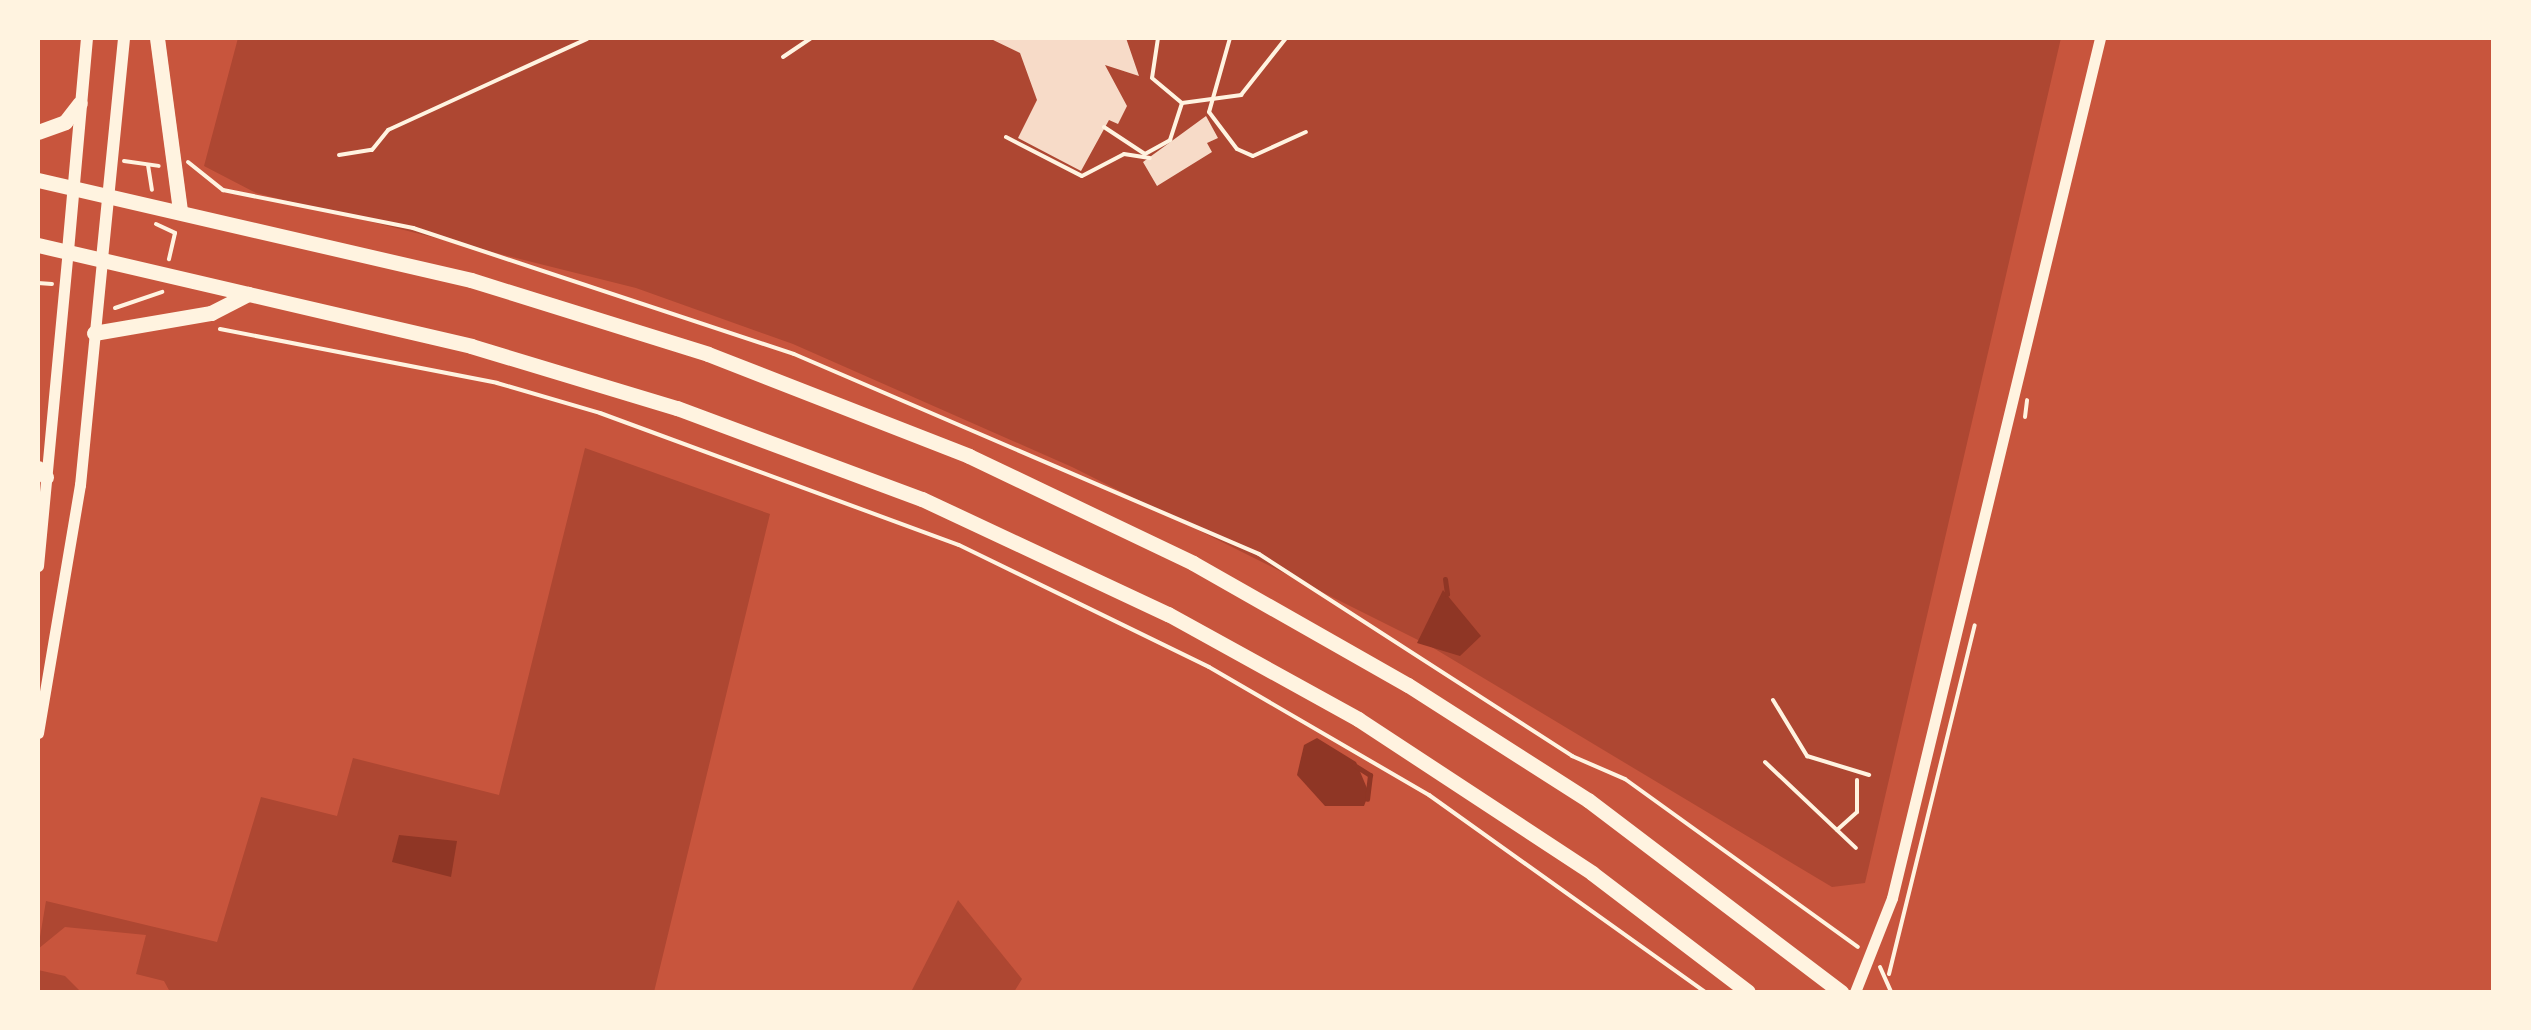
<!DOCTYPE html>
<html>
<head>
<meta charset="utf-8">
<style>
	body { margin:0 }
	#map { position:relative; width:2531px; height:1030px; overflow:hidden; background:#c8553d; font-family:"Fira Sans",sans-serif }
	div>[style] { position:absolute }
	.green>* { inset:0; background:#ae4732 }
	.water>* { inset:0; background:#8f3625 }
	.stream>* { height:5px; margin:-2.5px; padding:0 2.5px; transform-origin:2.5px; border-radius:2.5px; background:#8f3625 }
	.building>* { inset:0; background:#f7dbc8 }
	.path>* { height:4px; margin:-2px; padding:0 2px; transform-origin:2px; border-radius:2px; background:#fff3e0 }
	.tertiary>* { height:11px; margin:-5.5px; padding:0 5.5px; transform-origin:5.5px; border-radius:5.5px; background:#fff3e0 }
	.secondary>* { height:12px; margin:-6px; padding:0 6px; transform-origin:6px; border-radius:6px; background:#fff3e0 }
	.trunk>* { height:15px; margin:-7.5px; padding:0 7.5px; transform-origin:7.5px; border-radius:7.5px; background:#fff3e0 }
	span { translate:-50% -50%; white-space:nowrap; text-align:center; line-height:1.15; -webkit-text-stroke:9px #fff3e0; paint-order:stroke }
	.frame { position:absolute; inset:0; border:40px solid #fff3e0; pointer-events:none }
</style>
</head>
<body>
<div id="map">
	<div class="green">
		<div style="clip-path:polygon(238px 38px,2061px 38px,1865px 883px,1832px 887px,1430px 646px,1072px 467px,793px 344px,636px 288px,256px 193px,204px 166px)"></div>
		<div style="clip-path:polygon(585px 448px,770px 514px,654px 992px,170px 992px,164px 981px,136px 974px,146px 935px,65px 927px,38px 949px,46px 901px,217px 942px,261px 797px,337px 816px,353px 758px,499px 795px)"></div>
		<div style="clip-path:polygon(958px 900px,1022px 979px,1014px 992px,911px 992px)"></div>
		<div style="clip-path:polygon(38px 970px,65px 976px,81px 992px,38px 992px)"></div>
	</div>
	<div class="water">
		<div style="clip-path:polygon(1443px 590px,1481px 636px,1460px 656px,1417px 643px)"></div>
		<div style="clip-path:polygon(1317px 738px,1356px 762px,1369px 793px,1364px 806px,1325px 806px,1297px 775px,1304px 745px)"></div>
		<div style="clip-path:polygon(399px 835px,457px 841px,451px 877px,392px 862px)"></div>
	</div>
	<div class="stream">
		<div style="left:1445px;top:579px;width:15px;rotate:82deg"></div>
		<div style="left:1354px;top:765px;width:19px;rotate:32deg"></div>
		<div style="left:1370px;top:775px;width:24px;rotate:97deg"></div>
	</div>
	<div class="building">
		<div style="clip-path:polygon(989px 38px,1126px 38px,1139px 76px,1105px 65px,1127px 106px,1118px 124px,1109px 120px,1081px 171px,1018px 138px,1037px 100px,1020px 53px)"></div>
		<div style="clip-path:polygon(1206px 116px,1218px 138px,1207px 143px,1212px 152px,1157px 186px,1143px 162px)"></div>
	</div>
	<div class="path">
		<div style="left:1158px;top:38px;width:40px;rotate:98.5deg"></div>
		<div style="left:1152px;top:78px;width:39px;rotate:40deg"></div>
		<div style="left:1182px;top:103px;width:60px;rotate:-7.7deg"></div>
		<div style="left:1241px;top:95px;width:73px;rotate:-51.7deg"></div>
		<div style="left:1230px;top:38px;width:77px;rotate:105.8deg"></div>
		<div style="left:1209px;top:112px;width:46px;rotate:52.9deg"></div>
		<div style="left:1237px;top:149px;width:17px;rotate:24deg"></div>
		<div style="left:1253px;top:156px;width:58px;rotate:-24.4deg"></div>
		<div style="left:783px;top:57px;width:34px;rotate:-34deg"></div>
		<div style="left:1104px;top:127px;width:49px;rotate:33.4deg"></div>
		<div style="left:1145px;top:154px;width:29px;rotate:-29deg"></div>
		<div style="left:1170px;top:140px;width:38px;rotate:-72deg"></div>
		<div style="left:1006px;top:137px;width:85px;rotate:27.2deg"></div>
		<div style="left:1082px;top:176px;width:47px;rotate:-27.6deg"></div>
		<div style="left:1124px;top:154px;width:26px;rotate:9deg"></div>
		<div style="left:339px;top:155px;width:33px;rotate:-9deg"></div>
		<div style="left:372px;top:150px;width:26px;rotate:-51deg"></div>
		<div style="left:388px;top:130px;width:219px;rotate:-24.6deg"></div>
		<div style="left:124px;top:161px;width:35px;rotate:8deg"></div>
		<div style="left:188px;top:162px;width:45px;rotate:38.7deg"></div>
		<div style="left:223px;top:190px;width:194px;rotate:11.3deg"></div>
		<div style="left:413px;top:228px;width:401px;rotate:18.3deg"></div>
		<div style="left:794px;top:354px;width:506px;rotate:23.27deg"></div>
		<div style="left:1259px;top:554px;width:373px;rotate:32.8deg"></div>
		<div style="left:1572px;top:756px;width:58px;rotate:23.5deg"></div>
		<div style="left:1625px;top:779px;width:287px;rotate:35.8deg"></div>
		<div style="left:148px;top:165px;width:25px;rotate:81deg"></div>
		<div style="left:156px;top:224px;width:21px;rotate:25deg"></div>
		<div style="left:175px;top:233px;width:27px;rotate:103deg"></div>
		<div style="left:38px;top:283px;width:14px;rotate:4deg"></div>
		<div style="left:115px;top:308px;width:50px;rotate:-18.8deg"></div>
		<div style="left:220px;top:329px;width:282px;rotate:11deg"></div>
		<div style="left:497px;top:383px;width:107px;rotate:16.2deg"></div>
		<div style="left:600px;top:413px;width:382px;rotate:20.2deg"></div>
		<div style="left:959px;top:545px;width:278px;rotate:26deg"></div>
		<div style="left:1209px;top:667px;width:255px;rotate:30.2deg"></div>
		<div style="left:1429px;top:795px;width:339px;rotate:35.5deg"></div>
		<div style="left:2025px;top:417px;width:17px;rotate:-83deg"></div>
		<div style="left:1773px;top:700px;width:66px;rotate:58.7deg"></div>
		<div style="left:1807px;top:756px;width:65px;rotate:17deg"></div>
		<div style="left:1765px;top:762px;width:125px;rotate:43.4deg"></div>
		<div style="left:1837px;top:830px;width:27px;rotate:-42deg"></div>
		<div style="left:1857px;top:812px;width:32px;rotate:-90deg"></div>
		<div style="left:1880px;top:967px;width:27px;rotate:66deg"></div>
		<div style="left:1889px;top:974px;width:359px;rotate:-76.2deg"></div>
	</div>
	<div class="tertiary">
		<div style="left:38px;top:566px;width:316px;rotate:-84.6deg"></div>
		<div style="left:38px;top:733px;width:252px;rotate:-80.4deg"></div>
		<div style="left:80px;top:485px;width:227px;rotate:-84.4deg"></div>
		<div style="left:1855px;top:992px;width:101px;rotate:-68.5deg"></div>
		<div style="left:1892px;top:898px;width:885px;rotate:-76.4deg"></div>
	</div>
	<div class="secondary">
		<div style="left:68px;top:251px;width:214px;rotate:-84.9deg"></div>
		<div style="left:102px;top:259px;width:222px;rotate:-84.3deg"></div>
	</div>
	<div class="trunk">
		<div style="left:157px;top:38px;width:175px;rotate:82.4deg"></div>
		<div style="left:38px;top:132px;width:29px;rotate:-20deg"></div>
		<div style="left:65px;top:122px;width:24px;rotate:-52deg"></div>
		<div style="left:38px;top:180px;width:444px;rotate:13deg"></div>
		<div style="left:471px;top:280px;width:248px;rotate:17.3deg"></div>
		<div style="left:708px;top:354px;width:280px;rotate:21.3deg"></div>
		<div style="left:969px;top:456px;width:248px;rotate:25.5deg"></div>
		<div style="left:1193px;top:563px;width:247px;rotate:29.6deg"></div>
		<div style="left:1408px;top:685px;width:214px;rotate:32.6deg"></div>
		<div style="left:1588px;top:800px;width:318px;rotate:37.2deg"></div>
		<div style="left:38px;top:245px;width:445px;rotate:13.1deg"></div>
		<div style="left:471px;top:346px;width:215px;rotate:16.8deg"></div>
		<div style="left:677px;top:408px;width:261px;rotate:20.4deg"></div>
		<div style="left:922px;top:499px;width:272px;rotate:25.1deg"></div>
		<div style="left:1168px;top:614px;width:217px;rotate:28.9deg"></div>
		<div style="left:1358px;top:719px;width:280px;rotate:33.3deg"></div>
		<div style="left:1592px;top:873px;width:196px;rotate:37.3deg"></div>
		<div style="left:94px;top:333px;width:119px;rotate:-9.7deg"></div>
		<div style="left:211px;top:313px;width:42px;rotate:-27.2deg"></div>
		<div style="left:38px;top:468px;width:12px;rotate:48deg"></div>
	</div>
	<div class="frame"></div>
</div>
</body>
</html>
